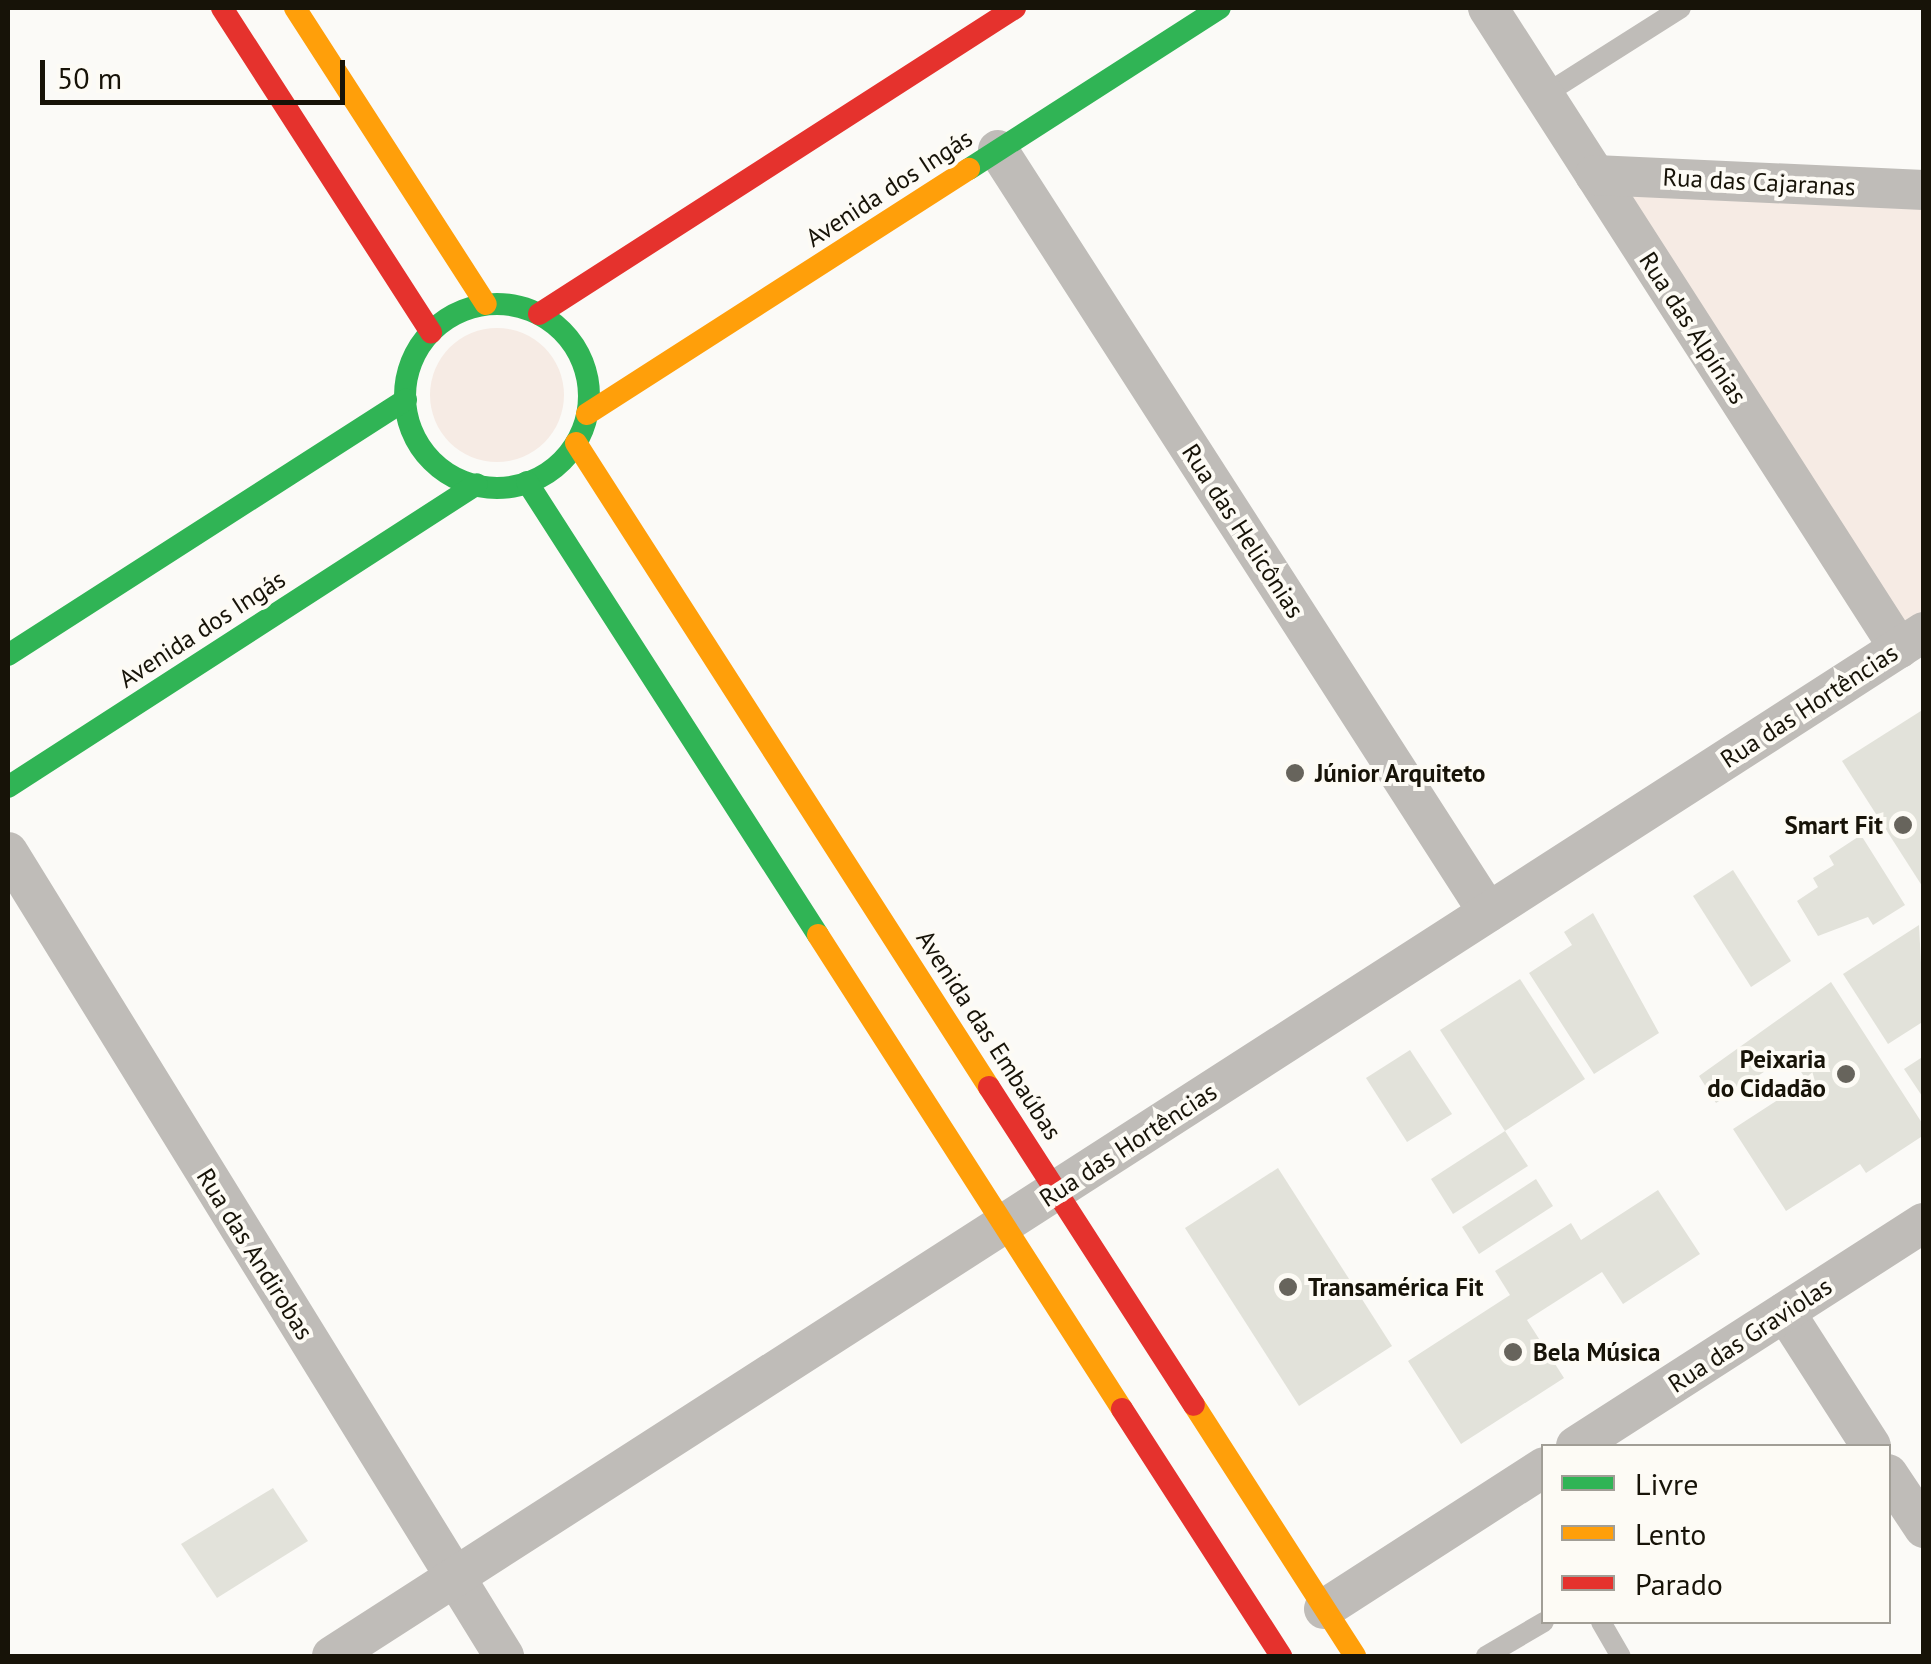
<!DOCTYPE html>
<html>
<head>
<meta charset="utf-8">
<style>
	body { margin:0 }
	#map { position:relative; width:1931px; height:1664px; overflow:hidden; background:#fbfaf7; font-family:"PT Sans",sans-serif }
	div>[style] { position:absolute }
	.green>* { inset:0; background:#f6ebe4 }
	.round { border-radius:50% }
	.building>* { inset:0; background:#e2e2da }
	.lane>* { height:20px; margin:-10px; padding:0 10px; transform-origin:10px; border-radius:10px; background:#bfbcb8 }
	.street>* { height:40px; margin:-20px; padding:0 20px; transform-origin:20px; border-radius:20px; background:#bfbcb8 }
	.fast>* { height:22px; margin:-11px; padding:0 11px; transform-origin:11px; border-radius:11px; background:#30b455 }
	.fast>.ring { margin:-11px; padding:0; box-sizing:content-box; background:none; border:22px solid #30b455; border-radius:50% }
	.slow>* { height:22px; margin:-11px; padding:0 11px; transform-origin:11px; border-radius:11px; background:#ff9f0a }
	.jam>* { height:22px; margin:-11px; padding:0 11px; transform-origin:11px; border-radius:11px; background:#e5322d }
	.dots>* { width:28px; height:28px; translate:-50% -50%; box-sizing:border-box; border:5px solid #fdfbf5; border-radius:50% }
	span { translate:-50% -50%; white-space:nowrap; text-align:center; line-height:1.15; -webkit-text-stroke:8px #fdfbf5; paint-order:stroke }
	.street-label { font-size:25px; color:#171308 }
	.poi-label { font-size:25px; color:#171308; font-weight:700 }
	.left { translate:0 -50%; text-align:left }
	.right { translate:-100% -50%; text-align:right }
	.frame { position:absolute; inset:0; border:10px solid #171308; pointer-events:none }
	.legend { position:absolute; left:1541px; top:1444px; width:350px; height:180px; box-sizing:border-box; background:#fdfbf5; border:2px solid #a19e96; margin:0; padding:12px 18px; list-style:none; font-size:30px; color:#171308 }
	.legend li { display:flex; align-items:center; gap:20px; height:50px }
	.legend b { width:50px; border:2px solid #a19e96 }
	.scale { position:absolute; left:40px; top:60px; width:305px; height:45px; box-sizing:border-box; border:5px solid #171308; border-top:0; padding-left:12px; font-size:30px; line-height:35px; white-space:nowrap; color:#171308; -webkit-text-stroke:8px #fdfbf5; paint-order:stroke }
</style>
</head>
<body>
<div id="map">
	<div class="green">
		<div style="clip-path:polygon(1621px 190px,1923px 204px,1923px 658px,1922px 659px)"></div>
		<div class="round" style="left:430px;top:328px;width:134px;height:134px"></div>
	</div>
	<div class="building">
		<div style="clip-path:polygon(1924px 709px,1924px 889px,1842px 761px)"></div>
		<div style="clip-path:polygon(1861px 835px,1905px 905px,1873px 925px,1868px 917px,1818px 936px,1797px 901px,1818px 887px,1813px 878px,1834px 865px,1829px 856px)"></div>
		<div style="clip-path:polygon(1733px 870px,1791px 961px,1751px 987px,1693px 896px)"></div>
		<div style="clip-path:polygon(1593px 913px,1659px 1033px,1594px 1074px,1529px 973px,1572px 945px,1564px 932px)"></div>
		<div style="clip-path:polygon(1919px 925px,1924px 1021px,1888px 1044px,1843px 974px)"></div>
		<div style="clip-path:polygon(1520px 979px,1585px 1079px,1505px 1131px,1440px 1030px)"></div>
		<div style="clip-path:polygon(1831px 982px,1924px 1126px,1924px 1135px,1866px 1173px,1860px 1164px,1786px 1211px,1733px 1129px,1807px 1081px,1790px 1055px,1716px 1103px,1699px 1076px)"></div>
		<div style="clip-path:polygon(1410px 1050px,1452px 1114px,1407px 1142px,1366px 1078px)"></div>
		<div style="clip-path:polygon(1924px 1056px,1924px 1099px,1904px 1069px)"></div>
		<div style="clip-path:polygon(1505px 1131px,1528px 1166px,1453px 1214px,1431px 1179px)"></div>
		<div style="clip-path:polygon(1278px 1168px,1392px 1346px,1299px 1406px,1185px 1228px)"></div>
		<div style="clip-path:polygon(1536px 1179px,1553px 1206px,1479px 1254px,1462px 1227px)"></div>
		<div style="clip-path:polygon(1658px 1190px,1700px 1254px,1623px 1304px,1602px 1272px,1527px 1320px,1564px 1378px,1461px 1444px,1408px 1361px,1510px 1295px,1495px 1271px,1571px 1223px,1581px 1240px)"></div>
		<div style="clip-path:polygon(273px 1488px,308px 1541px,217px 1598px,181px 1544px)"></div>
	</div>
	<div class="lane">
		<div style="left:1544px;top:95px;width:162px;rotate:-32.4deg"></div>
		<div style="left:1601px;top:1622px;width:39px;rotate:60deg"></div>
		<div style="left:1486px;top:1656px;width:67px;rotate:-30.4deg"></div>
	</div>
	<div class="street">
		<div style="left:1488px;top:8px;width:761px;rotate:57.29deg"></div>
		<div style="left:998px;top:150px;width:906px;rotate:57.26deg"></div>
		<div style="left:1595px;top:175px;width:329px;rotate:2.6deg"></div>
		<div style="left:8px;top:852px;width:945px;rotate:58.33deg"></div>
		<div style="left:1785px;top:1312px;width:159px;rotate:57.3deg"></div>
		<div style="left:1576px;top:1446px;width:413px;rotate:-32.7deg"></div>
		<div style="left:1888px;top:1474px;width:65px;rotate:56.3deg"></div>
		<div style="left:1324px;top:1609px;width:262px;rotate:-32.8deg"></div>
		<div style="left:332px;top:1656px;width:1893px;rotate:-32.75deg"></div>
	</div>
	<div class="fast">
		<div style="left:969px;top:169px;width:298px;rotate:-32.7deg"></div>
		<div class="ring" style="left:405px;top:304px;width:162px;height:162px"></div>
		<div style="left:527px;top:482px;width:538px;rotate:57.28deg"></div>
		<div style="left:8px;top:655px;width:473px;rotate:-32.7deg"></div>
		<div style="left:8px;top:787px;width:558px;rotate:-32.86deg"></div>
	</div>
	<div class="slow">
		<div style="left:295px;top:8px;width:352px;rotate:57.2deg"></div>
		<div style="left:587px;top:414px;width:454px;rotate:-32.7deg"></div>
		<div style="left:576px;top:443px;width:765px;rotate:57.33deg"></div>
		<div style="left:818px;top:935px;width:563px;rotate:57.33deg"></div>
		<div style="left:1194px;top:1405px;width:298px;rotate:57.3deg"></div>
	</div>
	<div class="jam">
		<div style="left:222px;top:8px;width:386px;rotate:57.2deg"></div>
		<div style="left:539px;top:314px;width:566px;rotate:-32.74deg"></div>
		<div style="left:989px;top:1087px;width:378px;rotate:57.2deg"></div>
		<div style="left:1122px;top:1409px;width:294px;rotate:57.2deg"></div>
	</div>
	<div class="dots">
		<div style="left:1295px;top:773px;background:#67645c"></div>
		<div style="left:1903px;top:825px;background:#67645c"></div>
		<div style="left:1846px;top:1074px;background:#67645c"></div>
		<div style="left:1288px;top:1287px;background:#67645c"></div>
		<div style="left:1513px;top:1352px;background:#67645c"></div>
	</div>
	<div class="street-label">
		<span style="left:1759px;top:182px;rotate:3deg">Rua das Cajaranas</span>
		<span style="left:889px;top:188px;rotate:-33deg">Avenida dos Ingás</span>
		<span style="left:1693px;top:328px;rotate:57deg">Rua das Alpínias</span>
		<span style="left:1243px;top:531px;rotate:57deg">Rua das Helicônias</span>
		<span style="left:202px;top:629px;rotate:-33deg">Avenida dos Ingás</span>
		<span style="left:1809px;top:706px;rotate:-33deg">Rua das Hortências</span>
		<span style="left:989px;top:1035px;rotate:57deg">Avenida das Embaúbas</span>
		<span style="left:1128px;top:1145px;rotate:-33deg">Rua das Hortências</span>
		<span style="left:255px;top:1254px;rotate:58deg">Rua das Andirobas</span>
		<span style="left:1750px;top:1335px;rotate:-33deg">Rua das Graviolas</span>
	</div>
	<div class="poi-label">
		<span class="left" style="left:1315px;top:773px">Júnior Arquiteto</span>
		<span class="right" style="left:1883px;top:825px">Smart Fit</span>
		<span class="right" style="left:1826px;top:1074px">Peixaria<br>do Cidadão</span>
		<span class="left" style="left:1308px;top:1287px">Transamérica Fit</span>
		<span class="left" style="left:1533px;top:1352px">Bela Música</span>
	</div>
	<div class="frame"></div>
	<ul class="legend">
	<li><b style="height:12px;background:#30b455"></b>Livre</li>
	<li><b style="height:12px;background:#ff9f0a"></b>Lento</li>
	<li><b style="height:12px;background:#e5322d"></b>Parado</li>
	</ul>
	<div class="scale">50 m</div>
</div>
</body>
</html>
